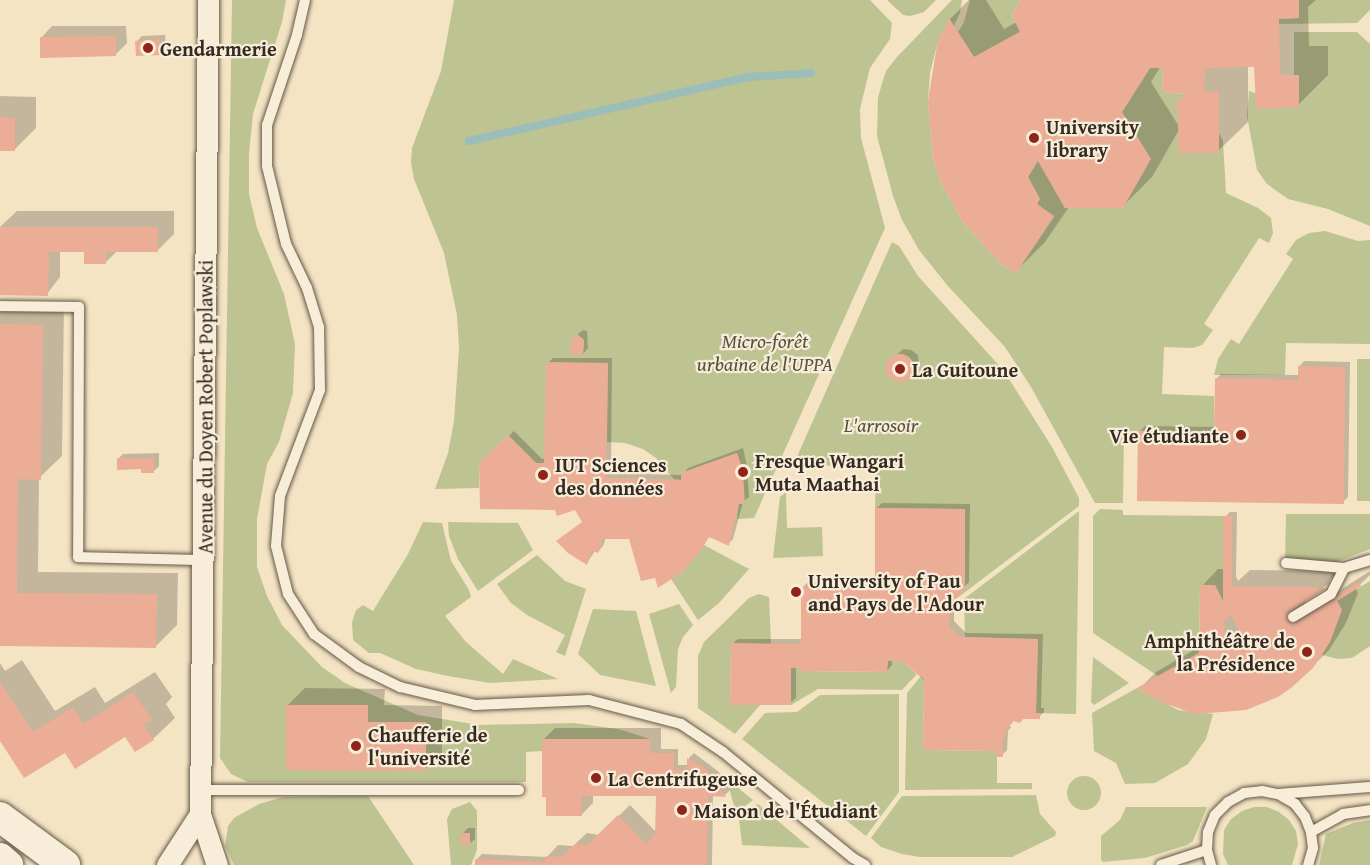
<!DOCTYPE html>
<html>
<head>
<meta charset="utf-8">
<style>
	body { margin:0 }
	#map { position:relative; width:1370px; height:865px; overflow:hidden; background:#f4e4c3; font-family:"Gentium Book Plus",serif }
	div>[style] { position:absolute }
	.green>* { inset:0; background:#bec392 }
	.round { border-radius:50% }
	.shadow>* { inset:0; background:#0003 }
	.stream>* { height:8px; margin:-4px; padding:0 4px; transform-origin:4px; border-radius:4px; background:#9cbeb8 }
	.building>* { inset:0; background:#ebad96 }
	.roads { filter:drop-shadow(0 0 2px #65594a) drop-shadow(0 0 2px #65594a) }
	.lane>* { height:10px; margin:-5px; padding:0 5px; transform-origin:5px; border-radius:5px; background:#f8edd8 }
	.street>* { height:21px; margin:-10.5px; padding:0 10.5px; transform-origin:10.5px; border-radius:10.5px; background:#f8edd8 }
	.secondary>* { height:30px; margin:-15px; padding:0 15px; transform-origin:15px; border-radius:15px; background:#f8edd8 }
	.dots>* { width:16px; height:16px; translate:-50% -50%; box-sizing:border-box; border:3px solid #f8edd8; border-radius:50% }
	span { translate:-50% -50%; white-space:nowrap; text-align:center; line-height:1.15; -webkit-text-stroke:4.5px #f8edd8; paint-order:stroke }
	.poi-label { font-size:20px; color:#352b22; font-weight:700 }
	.left { translate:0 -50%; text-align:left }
	.right { translate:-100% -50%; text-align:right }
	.park-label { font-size:20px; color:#57513e; font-style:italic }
	.street-label { font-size:20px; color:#352b22 }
</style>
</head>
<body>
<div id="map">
	<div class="green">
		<div style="clip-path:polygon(232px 0,286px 0,282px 22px,253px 114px,249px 153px,249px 194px,257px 228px,284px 294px,295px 344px,293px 393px,279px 442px,267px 464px,257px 519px,257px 567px,267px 596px,282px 625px,322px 667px,345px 683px,418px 715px,479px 725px,574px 723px,618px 729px,650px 739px,542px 739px,542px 751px,526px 752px,526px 782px,248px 782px,231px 774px,220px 758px)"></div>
		<div style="clip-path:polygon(evenodd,454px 0,870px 0,892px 23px,890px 39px,870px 68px,860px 109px,861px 138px,885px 228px,754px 518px,737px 519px,743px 472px,737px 453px,681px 473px,681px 480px,674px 479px,656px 458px,643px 449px,625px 443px,607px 442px,608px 364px,544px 463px,536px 463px,508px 435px,479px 463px,479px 488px,435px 489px,448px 453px,454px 421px,459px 348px,457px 315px,444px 253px,414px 179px,411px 162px,412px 148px,441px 71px,454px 0,577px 334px,584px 340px,583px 355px,571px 355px,571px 340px,577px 334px)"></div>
		<div style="clip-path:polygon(887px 0,936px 0,924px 12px,910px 16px,903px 15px)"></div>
		<div style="clip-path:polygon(952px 0,962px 0,960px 13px,954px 26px,949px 19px,937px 45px,930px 73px,928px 101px,933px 158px,942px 184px,963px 222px,1002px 265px,1016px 273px,1054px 217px,1037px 204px,1040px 199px,1028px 177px,1038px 161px,1065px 208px,1123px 208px,1122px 112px,1150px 68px,1162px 68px,1163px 92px,1186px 94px,1219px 133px,1223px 141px,1226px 193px,1258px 208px,1271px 218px,1273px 233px,1269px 243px,1259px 238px,1204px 324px,1213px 330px,1202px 345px,1193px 348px,1164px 347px,1162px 394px,1214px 396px,1214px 431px,1124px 431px,1123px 503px,1095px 503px,1031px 387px,1005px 347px,947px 285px,919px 250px,902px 220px,893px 196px,877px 136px,878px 98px,882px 83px,886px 71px,897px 57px)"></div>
		<div style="clip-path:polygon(970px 0,1020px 0,1012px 15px,1020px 32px,974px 57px,958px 32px,964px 22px)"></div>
		<div style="clip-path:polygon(1299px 0,1370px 0,1370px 10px,1357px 23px,1279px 24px,1279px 19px,1299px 18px)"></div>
		<div style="clip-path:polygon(1294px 32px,1357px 32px,1370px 44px,1370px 226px,1328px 209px,1288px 199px,1267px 184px,1257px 170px,1247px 116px,1249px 91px,1299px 106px,1299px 75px,1294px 75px)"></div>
		<div style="clip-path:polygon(1325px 231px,1358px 241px,1370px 240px,1370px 344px,1286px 343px,1285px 375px,1214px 375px,1218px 359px,1231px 339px,1239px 344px,1293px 259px,1286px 254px,1296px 240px,1309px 233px)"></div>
		<div style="clip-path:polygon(892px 242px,899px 246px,918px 276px,1004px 371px,1052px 447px,1079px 498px,1079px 506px,956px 599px,965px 588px,965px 509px,875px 508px,876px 467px,802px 465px,792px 468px)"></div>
		<div style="clip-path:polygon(1357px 359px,1370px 359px,1370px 501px,1357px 501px)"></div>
		<div style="clip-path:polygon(786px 492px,787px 528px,822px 527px,823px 556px,773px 558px,780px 497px)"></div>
		<div style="clip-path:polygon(1100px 509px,1123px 510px,1123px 515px,1223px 516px,1223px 601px,1215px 585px,1200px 585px,1199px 653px,1158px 676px,1093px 633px,1093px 516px)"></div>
		<div style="clip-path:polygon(1079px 511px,1076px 714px,1036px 713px,1038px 639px,965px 637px,964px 599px)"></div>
		<div style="clip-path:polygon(1286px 514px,1370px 514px,1370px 549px,1334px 563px,1285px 563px)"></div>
		<div style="clip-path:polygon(423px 522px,442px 523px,451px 561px,469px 590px,471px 597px,445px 616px,466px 642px,503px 674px,513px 659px,558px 679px,490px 683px,448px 676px,416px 669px,380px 653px,369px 653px,353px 640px,352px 622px,356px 610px,363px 605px,373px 611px,408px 554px)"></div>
		<div style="clip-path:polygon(448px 522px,518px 523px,533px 550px,478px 591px,458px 559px,449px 536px)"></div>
		<div style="clip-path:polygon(704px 545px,749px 569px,719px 603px,698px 620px,671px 579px,682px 572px)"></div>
		<div style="clip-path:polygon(537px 555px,565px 581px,586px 589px,565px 656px,556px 652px,565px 635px,527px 615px,511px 603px,497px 584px)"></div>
		<div style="clip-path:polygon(1370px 581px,1370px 646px,1352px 658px,1338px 659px,1322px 655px,1342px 610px,1337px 601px)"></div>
		<div style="clip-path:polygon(759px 594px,769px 597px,771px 644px,731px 644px,730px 704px,760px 705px,735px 734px,698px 708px,698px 656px,704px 642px,749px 598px)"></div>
		<div style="clip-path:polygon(679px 604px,693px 625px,683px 637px,678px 649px,676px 687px,671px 693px,649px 614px)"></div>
		<div style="clip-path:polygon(593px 609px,636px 611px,656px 686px,600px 675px,578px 654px)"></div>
		<div style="clip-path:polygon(1093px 657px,1129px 683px,1094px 705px,1091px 702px)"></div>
		<div style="clip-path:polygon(888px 661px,902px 661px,917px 674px,902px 690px,818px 689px,791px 705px,791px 668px,800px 668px,801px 671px,887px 672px)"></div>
		<div style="clip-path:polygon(921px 676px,924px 679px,923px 750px,997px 751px,997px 783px,1032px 783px,1032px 789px,905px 790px,907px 693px)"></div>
		<div style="clip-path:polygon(1137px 688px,1178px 710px,1213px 714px,1206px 739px,1188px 764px,1155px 783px,1125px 784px,1116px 763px,1094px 751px,1092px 713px)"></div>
		<div style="clip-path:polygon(899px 694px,899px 792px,866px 836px,742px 739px,765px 713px,797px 712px,820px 695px)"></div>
		<div class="round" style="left:1067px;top:776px;width:34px;height:34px"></div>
		<div style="clip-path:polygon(726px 778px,753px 800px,736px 813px,731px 795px)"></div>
		<div style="clip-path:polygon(1036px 795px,1040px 814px,1056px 832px,1055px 836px,1012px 857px,920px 857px,902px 854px,881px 847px,871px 838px,902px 796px)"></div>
		<div style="clip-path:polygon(368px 796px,414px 865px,234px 865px,225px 846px,228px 826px,234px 818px,259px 804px,283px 797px)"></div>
		<div style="clip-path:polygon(470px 802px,477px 811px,477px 850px,471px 865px,451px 865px,447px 819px,452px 809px)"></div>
		<div style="clip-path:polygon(758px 804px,810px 848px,742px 845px,739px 818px)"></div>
		<div style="clip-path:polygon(1126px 807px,1207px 807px,1193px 841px,1187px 845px,1145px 858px,1103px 862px,1101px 860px,1101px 836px,1120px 820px)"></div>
		<div style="clip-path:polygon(1254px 807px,1267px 807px,1279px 812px,1289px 820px,1296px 831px,1298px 844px,1292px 865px,1228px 865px,1223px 854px,1224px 830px,1231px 819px,1242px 811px)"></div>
		<div style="clip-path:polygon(1370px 820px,1370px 865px,1319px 865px,1326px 834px,1353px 823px)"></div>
	</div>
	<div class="shadow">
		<div style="clip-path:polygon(969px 0,986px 0,1004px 29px,1017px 22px,1022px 0,1316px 0,1308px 7px,1309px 46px,1328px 46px,1328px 75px,1298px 105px,1256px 66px,1248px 66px,1248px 122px,1218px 151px,1189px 93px,1161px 66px,1151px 82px,1180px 128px,1152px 177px,1122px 207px,1069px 207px,1045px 242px,1016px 271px,929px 101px,939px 46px,950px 19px)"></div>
		<div style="clip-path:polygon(52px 26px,126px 26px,127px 43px,116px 54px,41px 38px)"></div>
		<div style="clip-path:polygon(165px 35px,166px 48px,161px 54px,137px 41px,142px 36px)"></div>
		<div style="clip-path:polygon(0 96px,36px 97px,36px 128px,14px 150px,0 150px)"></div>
		<div style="clip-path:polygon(17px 211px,174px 211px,174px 234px,157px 251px,117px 251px,105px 263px,85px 250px,60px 250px,60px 277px,47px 294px,0 293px,0 227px)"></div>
		<div style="clip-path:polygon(64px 303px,62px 456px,39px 478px,38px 572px,178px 573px,177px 625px,156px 646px,0 591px,0 310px)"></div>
		<div style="clip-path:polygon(583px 330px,587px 331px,588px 348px,583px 354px,574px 337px)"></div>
		<div style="clip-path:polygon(903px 349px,911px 350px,918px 355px,919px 364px,909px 377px,896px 380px,888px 371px,888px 363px)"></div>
		<div style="clip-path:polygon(553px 358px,612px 358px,611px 473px,682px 475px,688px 468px,743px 448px,747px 466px,749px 497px,743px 502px,733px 539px,728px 544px,710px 536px,681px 571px,656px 576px,631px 537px,606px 537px,603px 546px,598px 552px,595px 551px,587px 563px,583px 521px,576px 508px,556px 508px,481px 463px,514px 431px,542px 459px,546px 459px,548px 363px)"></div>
		<div style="clip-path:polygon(1304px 361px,1350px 362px,1348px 497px,1343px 502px,1140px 431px,1145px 426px,1216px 427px,1216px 379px,1221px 374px,1299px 375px,1299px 367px)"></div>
		<div style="clip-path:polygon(159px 453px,159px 466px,154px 471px,118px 459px,123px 454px)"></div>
		<div style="clip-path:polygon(882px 503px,970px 504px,969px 582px,954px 598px,954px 621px,966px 633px,1043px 634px,1041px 708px,1044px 708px,1044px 712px,1039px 717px,1014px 720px,1009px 725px,1011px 727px,1008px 731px,1007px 750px,1002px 755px,903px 660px,892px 660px,892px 665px,887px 671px,796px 667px,796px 698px,790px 703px,732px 644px,738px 639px,802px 639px,802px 588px,808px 582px,876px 583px,877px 508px)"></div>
		<div style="clip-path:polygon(1230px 512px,1237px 512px,1236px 576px,1238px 581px,1250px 570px,1333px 571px,1335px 575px,1327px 583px,1334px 580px,1304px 600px,1309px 610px,1370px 571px,1370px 575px,1356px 588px,1358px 593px,1346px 623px,1329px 650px,1312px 667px,1260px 704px,1231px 711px,1197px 712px,1140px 688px,1156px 672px,1201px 646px,1202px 586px,1218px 569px,1225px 569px,1225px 517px)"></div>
		<div style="clip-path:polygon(22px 660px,55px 711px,95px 687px,105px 703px,155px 672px,172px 697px,166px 704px,175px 718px,153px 739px,126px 735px,65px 751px,0 738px,0 663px,5px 671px)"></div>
		<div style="clip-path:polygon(305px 688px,385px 689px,384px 705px,442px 706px,442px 753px,425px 770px,288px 705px)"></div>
		<div style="clip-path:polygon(555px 728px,661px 728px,661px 749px,678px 749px,678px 765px,688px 765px,689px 758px,694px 753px,719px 772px,730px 790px,725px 795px,713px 795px,712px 865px,476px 865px,477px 859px,482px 854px,547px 857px,558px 845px,573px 846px,587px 833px,599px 835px,630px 805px,656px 832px,658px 795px,593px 795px,593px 803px,582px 814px,543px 740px)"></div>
		<div style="clip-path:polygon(468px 828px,475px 828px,475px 839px,469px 844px,463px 833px)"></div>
	</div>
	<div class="stream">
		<div style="left:469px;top:141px;width:287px;rotate:-12.9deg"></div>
		<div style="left:749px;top:77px;width:62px;rotate:-3.7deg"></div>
	</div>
	<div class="building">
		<div style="clip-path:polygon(1020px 0,1299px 0,1299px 18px,1279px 19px,1280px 75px,1299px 75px,1299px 107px,1256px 109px,1254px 67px,1205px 68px,1204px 92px,1219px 91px,1219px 153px,1179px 153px,1177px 102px,1186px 94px,1163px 92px,1162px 68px,1150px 68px,1122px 112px,1151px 159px,1123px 208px,1065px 208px,1038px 161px,1028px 177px,1040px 199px,1037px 204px,1054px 216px,1016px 273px,1002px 265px,963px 222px,942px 184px,933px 158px,928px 101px,937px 45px,949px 18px,974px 57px,1020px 32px,1012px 15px)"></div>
		<div style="clip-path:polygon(116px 36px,116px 56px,40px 58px,40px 37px)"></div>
		<div style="clip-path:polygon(160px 39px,161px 55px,136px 56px,135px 41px)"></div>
		<div style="clip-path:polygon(0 117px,15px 118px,15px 151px,0 151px)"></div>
		<div style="clip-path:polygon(0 227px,158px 227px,158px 252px,106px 252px,106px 264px,84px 264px,84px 252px,49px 252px,48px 296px,0 295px)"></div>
		<div style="clip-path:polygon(0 324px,43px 325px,41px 480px,18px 479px,17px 593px,157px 594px,156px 648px,0 646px)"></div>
		<div style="clip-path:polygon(577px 334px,584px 340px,583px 355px,571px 355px,571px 340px)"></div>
		<div class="round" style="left:886px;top:354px;width:28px;height:28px"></div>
		<div style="clip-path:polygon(546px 362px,608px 363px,606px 478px,681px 480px,681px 473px,737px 453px,743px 472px,745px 504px,739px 504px,729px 546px,709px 537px,700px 552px,682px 572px,658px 588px,655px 578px,641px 581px,629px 539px,603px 539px,598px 553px,592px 551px,587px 565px,568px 553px,556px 541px,582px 522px,575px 510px,557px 516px,555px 510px,480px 509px,479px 463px,508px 435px,536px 463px,544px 463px)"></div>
		<div style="clip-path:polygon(1298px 366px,1345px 367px,1344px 504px,1137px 501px,1138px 431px,1214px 431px,1215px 378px,1298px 380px)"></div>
		<div style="clip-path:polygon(117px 458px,154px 458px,154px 473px,141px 473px,141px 469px,117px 470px)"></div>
		<div style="clip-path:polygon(875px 508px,965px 509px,965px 589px,956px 599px,950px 598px,949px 627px,961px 637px,1038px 639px,1036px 713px,1040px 713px,1040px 719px,1023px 719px,1020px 723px,1014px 721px,1005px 731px,1007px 734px,1003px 738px,1003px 757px,997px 757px,997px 751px,923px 750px,924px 679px,902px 661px,888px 661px,887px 672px,800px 671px,800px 668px,791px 668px,791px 705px,730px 705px,731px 643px,801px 644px,801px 587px,875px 587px)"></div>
		<div style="clip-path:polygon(evenodd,1223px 516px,1232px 516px,1232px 586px,1316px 587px,1318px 590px,1323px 587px,1325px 589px,1290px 611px,1296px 623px,1359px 582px,1361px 586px,1337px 601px,1342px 610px,1330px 642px,1313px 668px,1291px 688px,1278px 697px,1246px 710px,1196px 714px,1163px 703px,1137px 688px,1199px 653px,1200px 585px,1215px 585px,1223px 601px,1223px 516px,1231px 615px,1241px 635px,1226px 644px,1224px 622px,1231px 615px)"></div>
		<div style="clip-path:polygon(0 682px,33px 732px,73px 707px,83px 724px,133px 692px,152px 720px,144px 725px,154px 740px,135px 752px,125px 737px,75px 769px,65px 753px,24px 778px,0 741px)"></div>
		<div style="clip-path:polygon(286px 705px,368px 705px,368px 722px,426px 722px,426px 771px,286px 770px)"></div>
		<div style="clip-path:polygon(542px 739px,650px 739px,650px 753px,674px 753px,674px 770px,687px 770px,687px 758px,705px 768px,726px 797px,708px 796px,707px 865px,475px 865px,475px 859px,545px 862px,546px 856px,561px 857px,575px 844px,587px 845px,618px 815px,646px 844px,655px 835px,656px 796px,582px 796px,582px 816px,546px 816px,546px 797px,542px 797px)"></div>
		<div style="clip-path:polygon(461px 833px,470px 833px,470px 845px,461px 845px)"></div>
	</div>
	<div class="roads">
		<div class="lane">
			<div style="left:305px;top:0;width:36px;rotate:103deg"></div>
			<div style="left:297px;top:35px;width:95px;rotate:108.4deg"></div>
			<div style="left:267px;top:125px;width:41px;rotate:90deg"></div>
			<div style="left:267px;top:166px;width:80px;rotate:76.3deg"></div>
			<div style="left:286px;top:244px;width:49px;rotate:64.5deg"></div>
			<div style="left:307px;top:288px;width:41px;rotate:72.9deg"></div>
			<div style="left:319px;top:327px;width:63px;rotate:89.1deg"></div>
			<div style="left:320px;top:390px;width:113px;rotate:110.7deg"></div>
			<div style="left:280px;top:496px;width:50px;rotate:94.6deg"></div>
			<div style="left:276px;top:546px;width:49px;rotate:76deg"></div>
			<div style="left:288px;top:594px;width:48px;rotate:57deg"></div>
			<div style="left:314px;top:634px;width:56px;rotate:36.3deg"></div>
			<div style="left:359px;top:667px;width:46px;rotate:26deg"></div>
			<div style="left:400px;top:687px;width:77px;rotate:13.5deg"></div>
			<div style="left:475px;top:705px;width:114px;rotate:-2.5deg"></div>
			<div style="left:589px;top:700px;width:95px;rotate:14.6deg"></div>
			<div style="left:681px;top:724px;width:50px;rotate:33.7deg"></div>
			<div style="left:723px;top:752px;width:168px;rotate:39.2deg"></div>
			<div style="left:853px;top:858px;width:14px;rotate:30deg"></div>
			<div style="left:0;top:306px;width:79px;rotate:0.7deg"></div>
			<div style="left:79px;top:307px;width:250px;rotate:90.2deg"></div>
			<div style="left:78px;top:557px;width:126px;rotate:1.4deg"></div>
			<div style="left:1286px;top:563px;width:58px;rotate:4.9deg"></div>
			<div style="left:1293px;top:617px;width:44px;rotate:-31.2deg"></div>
			<div style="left:1331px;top:594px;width:29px;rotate:-63deg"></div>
			<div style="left:1344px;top:568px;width:27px;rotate:-17deg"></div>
			<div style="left:202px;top:790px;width:317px"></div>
			<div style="left:1278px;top:794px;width:92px;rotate:-4.4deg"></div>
			<div style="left:1311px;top:832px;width:37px;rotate:-29deg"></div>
			<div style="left:1343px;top:814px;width:27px;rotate:-8deg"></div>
			<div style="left:1161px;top:865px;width:48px;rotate:-18.1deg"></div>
			<div style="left:1211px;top:865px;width:16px;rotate:-105deg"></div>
			<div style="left:1207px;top:850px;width:18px;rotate:-87deg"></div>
			<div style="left:1208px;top:832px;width:18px;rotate:-68deg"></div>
			<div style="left:1215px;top:815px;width:18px;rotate:-45deg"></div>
			<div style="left:1228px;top:802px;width:18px;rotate:-29deg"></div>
			<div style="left:1244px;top:793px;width:18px;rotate:-6deg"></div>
			<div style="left:1262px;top:791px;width:16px;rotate:11deg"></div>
			<div style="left:1278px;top:794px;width:20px;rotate:30deg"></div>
			<div style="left:1295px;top:804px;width:16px;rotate:52deg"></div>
			<div style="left:1305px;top:817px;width:16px;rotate:68deg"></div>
			<div style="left:1311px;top:832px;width:16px;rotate:83deg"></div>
			<div style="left:1313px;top:848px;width:18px;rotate:106deg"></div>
		</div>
		<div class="street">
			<div style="left:208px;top:0;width:814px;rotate:90.56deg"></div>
			<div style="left:200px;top:814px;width:54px;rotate:71.6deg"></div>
			<div style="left:167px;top:865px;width:61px;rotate:-57.1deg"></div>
		</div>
		<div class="secondary">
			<div style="left:0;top:817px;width:81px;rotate:36.4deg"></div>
			<div style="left:0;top:858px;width:11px;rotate:41deg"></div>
		</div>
	</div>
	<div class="dots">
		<div style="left:148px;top:48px;background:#8f2418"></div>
		<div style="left:1034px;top:138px;background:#8f2418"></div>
		<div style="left:900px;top:369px;background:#8f2418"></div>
		<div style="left:1241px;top:435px;background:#8f2418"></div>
		<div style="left:743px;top:472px;background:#8f2418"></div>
		<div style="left:543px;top:475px;background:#8f2418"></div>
		<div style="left:796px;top:592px;background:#8f2418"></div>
		<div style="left:1307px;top:652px;background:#8f2418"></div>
		<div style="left:356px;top:746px;background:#8f2418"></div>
		<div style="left:596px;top:778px;background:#8f2418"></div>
		<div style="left:682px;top:810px;background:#8f2418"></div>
	</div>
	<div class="poi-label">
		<span class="left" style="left:160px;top:48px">Gendarmerie</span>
		<span class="left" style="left:1046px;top:138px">University<br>library</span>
		<span class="left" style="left:912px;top:369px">La Guitoune</span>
		<span class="right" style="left:1229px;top:435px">Vie étudiante</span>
		<span class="left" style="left:755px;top:472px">Fresque Wangari<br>Muta Maathai</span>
		<span class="left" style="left:555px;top:476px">IUT Sciences<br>des données</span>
		<span class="left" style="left:808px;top:592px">University of Pau<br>and Pays de l'Adour</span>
		<span class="right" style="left:1295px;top:652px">Amphithéâtre de<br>la Présidence</span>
		<span class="left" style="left:368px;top:746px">Chaufferie de<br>l'université</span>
		<span class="left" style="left:608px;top:778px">La Centrifugeuse</span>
		<span class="left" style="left:694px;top:810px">Maison de l'Étudiant</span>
	</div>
	<div class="park-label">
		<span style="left:765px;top:352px">Micro-forêt<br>urbaine de l'UPPA</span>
		<span style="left:881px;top:424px">L'arrosoir</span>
	</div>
	<div class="street-label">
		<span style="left:205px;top:407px;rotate:-90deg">Avenue du Doyen Robert Poplawski</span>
	</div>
</div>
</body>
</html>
